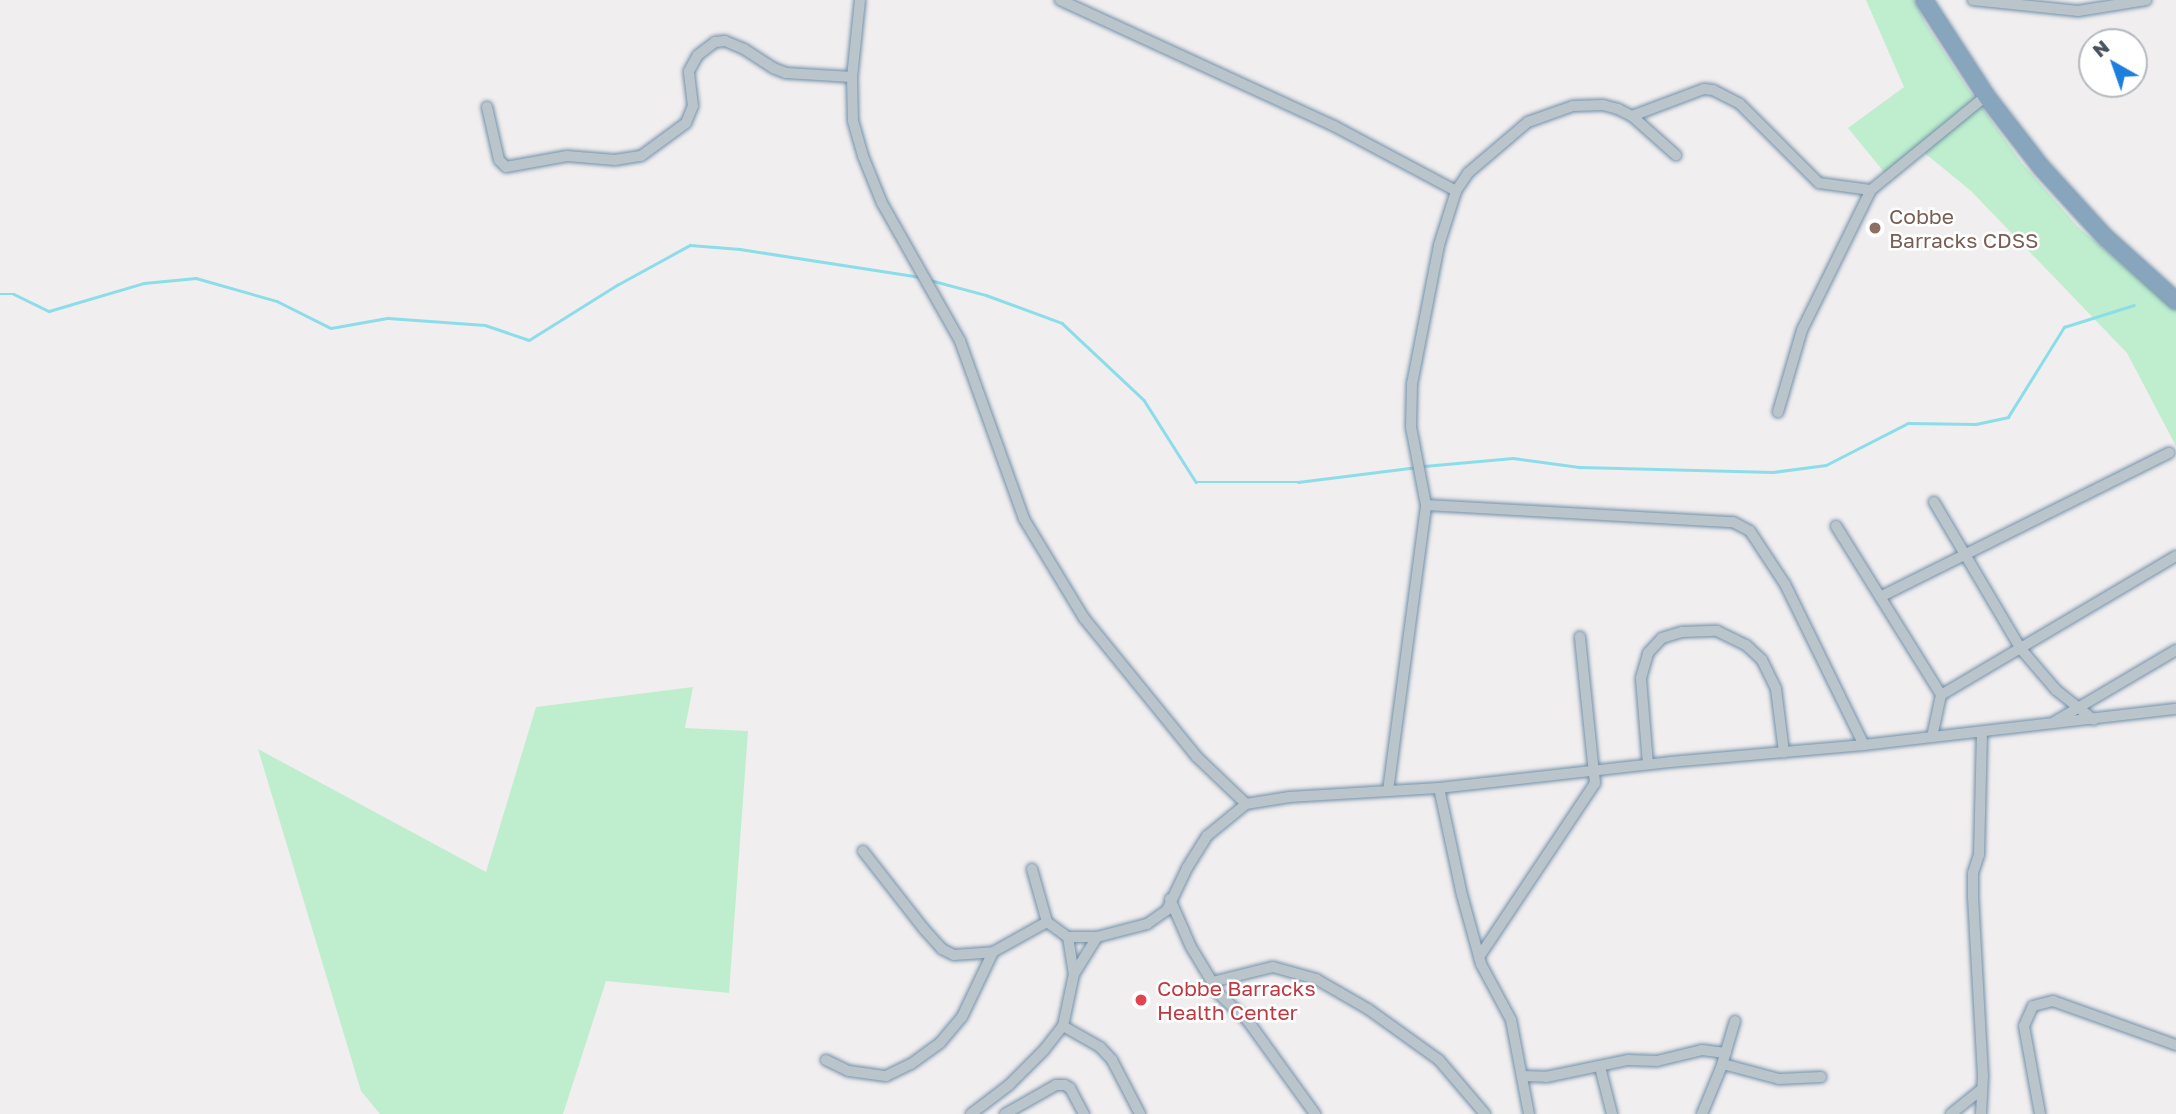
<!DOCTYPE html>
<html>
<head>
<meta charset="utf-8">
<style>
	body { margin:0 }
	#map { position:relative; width:2176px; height:1114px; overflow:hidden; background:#f1eeef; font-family:"Golos Text",sans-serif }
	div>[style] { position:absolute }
	.green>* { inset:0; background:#beeecd }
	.stream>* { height:2.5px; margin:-1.25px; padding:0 1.25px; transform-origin:1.25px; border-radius:1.25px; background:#8cddea }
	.roads { filter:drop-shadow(0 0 2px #7290a8) drop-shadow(0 0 2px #7290a8) }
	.minor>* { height:10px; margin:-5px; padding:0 5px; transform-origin:5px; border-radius:5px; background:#bac4cb }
	.highway>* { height:16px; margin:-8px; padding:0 8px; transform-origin:8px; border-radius:8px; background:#87a5bc }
	.dots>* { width:19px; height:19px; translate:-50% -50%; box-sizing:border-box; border:4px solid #fff; border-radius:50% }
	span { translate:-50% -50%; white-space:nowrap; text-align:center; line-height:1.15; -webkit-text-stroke:5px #fff; paint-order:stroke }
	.education-label { font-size:21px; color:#785e54 }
	.left { translate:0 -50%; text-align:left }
	.health-label { font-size:21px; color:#be3a42 }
	.north { position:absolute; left:2078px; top:28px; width:70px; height:70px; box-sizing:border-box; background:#fff; border:2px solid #b5babe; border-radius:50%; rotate:320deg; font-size:19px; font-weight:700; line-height:28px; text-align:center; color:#47535c }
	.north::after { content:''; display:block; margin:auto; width:24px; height:32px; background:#1d7edc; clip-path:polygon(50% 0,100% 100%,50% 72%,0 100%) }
</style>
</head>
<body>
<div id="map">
	<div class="green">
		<div style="clip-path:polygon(1866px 0,1914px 0,1926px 24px,1966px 86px,2021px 162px,2077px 226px,2176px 311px,2176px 446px,2127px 353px,1971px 191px,1921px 150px,1888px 177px,1848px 128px,1904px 87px)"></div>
		<div style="clip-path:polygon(693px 687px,685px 728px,748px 731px,729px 993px,606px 981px,563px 1114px,380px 1114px,361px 1091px,258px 749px,486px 872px,536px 707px)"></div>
	</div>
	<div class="stream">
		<div style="left:930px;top:280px;width:58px;rotate:15deg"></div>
		<div style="left:986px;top:295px;width:81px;rotate:20.2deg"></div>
		<div style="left:1062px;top:323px;width:112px;rotate:43.2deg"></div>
		<div style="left:1144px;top:400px;width:97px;rotate:57.6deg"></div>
		<div style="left:1196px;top:482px;width:102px"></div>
		<div style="left:1298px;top:482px;width:120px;rotate:-7.2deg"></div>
		<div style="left:0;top:294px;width:14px"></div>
		<div style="left:14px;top:294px;width:39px;rotate:26deg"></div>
		<div style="left:49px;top:311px;width:99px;rotate:-16.4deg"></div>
		<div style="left:144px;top:283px;width:52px;rotate:-5.5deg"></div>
		<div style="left:196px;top:278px;width:84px;rotate:15.9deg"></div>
		<div style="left:277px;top:301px;width:60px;rotate:26.6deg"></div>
		<div style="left:331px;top:328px;width:58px;rotate:-10deg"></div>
		<div style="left:388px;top:318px;width:97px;rotate:4.1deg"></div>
		<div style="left:485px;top:325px;width:46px;rotate:18.8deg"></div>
		<div style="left:529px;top:340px;width:104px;rotate:-32deg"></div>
		<div style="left:617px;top:285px;width:83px;rotate:-28.7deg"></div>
		<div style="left:690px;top:245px;width:50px;rotate:4.6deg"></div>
		<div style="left:740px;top:249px;width:182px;rotate:8.8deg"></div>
		<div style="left:1424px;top:466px;width:89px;rotate:-5.1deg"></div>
		<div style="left:1513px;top:458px;width:68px;rotate:7.7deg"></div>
		<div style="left:1580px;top:467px;width:193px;rotate:1.5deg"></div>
		<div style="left:1773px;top:472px;width:53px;rotate:-7.5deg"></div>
		<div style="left:1826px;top:465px;width:92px;rotate:-27.1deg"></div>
		<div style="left:1908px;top:423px;width:68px;rotate:0.8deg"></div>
		<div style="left:1976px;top:424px;width:33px;rotate:-12deg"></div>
		<div style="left:2008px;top:417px;width:106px;rotate:-58.1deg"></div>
		<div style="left:2064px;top:327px;width:73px;rotate:-17.4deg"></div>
	</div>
	<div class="roads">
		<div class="minor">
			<div style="left:860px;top:0;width:77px;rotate:95.9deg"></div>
			<div style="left:852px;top:77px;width:44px;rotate:88.7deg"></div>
			<div style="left:853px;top:121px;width:36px;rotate:74deg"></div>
			<div style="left:863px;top:156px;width:51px;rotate:68deg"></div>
			<div style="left:882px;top:203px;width:159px;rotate:60.5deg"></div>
			<div style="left:960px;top:341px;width:189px;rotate:70.2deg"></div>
			<div style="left:1024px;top:519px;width:116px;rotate:58.8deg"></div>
			<div style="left:1084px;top:618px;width:178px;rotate:50.9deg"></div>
			<div style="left:1196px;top:756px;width:69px;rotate:43.8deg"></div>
			<div style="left:1060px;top:0;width:302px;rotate:24.7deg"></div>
			<div style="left:1334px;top:126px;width:138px;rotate:28deg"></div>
			<div style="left:1973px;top:0;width:106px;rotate:6deg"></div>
			<div style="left:2078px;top:11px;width:69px;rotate:-9.2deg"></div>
			<div style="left:487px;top:107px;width:54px;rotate:77.2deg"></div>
			<div style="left:499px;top:160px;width:10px;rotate:45deg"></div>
			<div style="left:506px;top:167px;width:62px;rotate:-10.2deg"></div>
			<div style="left:567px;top:156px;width:48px;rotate:4.8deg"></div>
			<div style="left:615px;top:160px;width:26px;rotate:-9deg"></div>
			<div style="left:641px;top:156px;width:56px;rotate:-36.3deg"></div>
			<div style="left:686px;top:123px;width:18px;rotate:-68deg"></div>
			<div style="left:693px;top:106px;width:35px;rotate:-97deg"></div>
			<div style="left:689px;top:71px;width:18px;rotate:-61deg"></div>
			<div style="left:698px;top:55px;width:21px;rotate:-37deg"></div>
			<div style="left:715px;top:42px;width:10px;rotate:-6deg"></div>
			<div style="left:725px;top:41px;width:21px;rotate:23deg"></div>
			<div style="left:744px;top:49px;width:35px;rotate:33deg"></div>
			<div style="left:773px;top:68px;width:14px;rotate:21deg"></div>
			<div style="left:786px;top:73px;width:66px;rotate:3.5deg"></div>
			<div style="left:1632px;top:116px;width:77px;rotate:-20.6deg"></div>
			<div style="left:1704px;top:89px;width:9px;rotate:6deg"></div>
			<div style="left:1713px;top:90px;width:30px;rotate:27deg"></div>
			<div style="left:1740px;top:104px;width:112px;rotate:45deg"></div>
			<div style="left:1819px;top:183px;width:52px;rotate:7.7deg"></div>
			<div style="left:1778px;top:412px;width:85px;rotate:-73.7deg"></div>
			<div style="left:1802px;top:330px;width:156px;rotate:-63.8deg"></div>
			<div style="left:1871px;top:190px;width:149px;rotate:-39.3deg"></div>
			<div style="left:1934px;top:502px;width:171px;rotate:59.4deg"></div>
			<div style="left:2021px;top:649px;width:54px;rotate:49.5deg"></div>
			<div style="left:2056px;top:690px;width:48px;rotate:38.3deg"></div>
			<div style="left:1426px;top:505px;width:307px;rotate:3.2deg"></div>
			<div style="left:1733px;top:522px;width:19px;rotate:28deg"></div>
			<div style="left:1750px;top:531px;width:64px;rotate:56.6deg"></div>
			<div style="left:1785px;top:584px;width:179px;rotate:63.9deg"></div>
			<div style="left:1836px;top:526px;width:199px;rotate:58.1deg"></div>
			<div style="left:1941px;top:695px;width:43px;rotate:102.1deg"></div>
			<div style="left:1882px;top:596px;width:321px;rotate:-26.5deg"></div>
			<div style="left:1941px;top:695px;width:273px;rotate:-30.6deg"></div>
			<div style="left:2054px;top:722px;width:142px;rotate:-30.5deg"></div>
			<div style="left:1648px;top:764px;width:86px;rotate:-94.7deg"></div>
			<div style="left:1641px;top:678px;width:26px;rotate:-74deg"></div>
			<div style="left:1648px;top:653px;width:21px;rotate:-47deg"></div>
			<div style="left:1662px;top:638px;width:21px;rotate:-17deg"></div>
			<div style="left:1682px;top:632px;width:35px;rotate:-2deg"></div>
			<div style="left:1717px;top:631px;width:32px;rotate:26deg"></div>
			<div style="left:1746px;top:645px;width:22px;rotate:43deg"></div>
			<div style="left:1762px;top:660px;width:32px;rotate:64deg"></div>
			<div style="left:1776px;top:689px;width:64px;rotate:82.8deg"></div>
			<div style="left:1439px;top:788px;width:109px;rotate:77.9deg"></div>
			<div style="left:1462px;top:895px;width:72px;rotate:74.6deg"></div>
			<div style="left:1481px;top:964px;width:64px;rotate:61.8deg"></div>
			<div style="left:1511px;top:1020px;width:96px;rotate:79.2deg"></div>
			<div style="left:1388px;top:791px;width:289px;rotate:-82.4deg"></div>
			<div style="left:1426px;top:505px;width:79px;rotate:-100.9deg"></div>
			<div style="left:1411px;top:427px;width:43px;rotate:-88.7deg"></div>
			<div style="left:1412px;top:384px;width:142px;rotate:-79deg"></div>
			<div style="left:1439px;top:245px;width:57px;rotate:-72.5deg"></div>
			<div style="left:1456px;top:191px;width:22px;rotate:-56deg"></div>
			<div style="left:1468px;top:173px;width:79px;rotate:-40.4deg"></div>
			<div style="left:1528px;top:122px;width:48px;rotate:-19.6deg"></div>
			<div style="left:1573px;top:106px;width:30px;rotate:-2deg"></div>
			<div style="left:1603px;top:105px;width:16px;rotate:15deg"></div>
			<div style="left:1618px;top:109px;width:16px;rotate:27deg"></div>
			<div style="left:1632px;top:116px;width:59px;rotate:41.6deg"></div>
			<div style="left:863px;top:851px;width:99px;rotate:52deg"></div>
			<div style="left:924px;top:929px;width:27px;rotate:48deg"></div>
			<div style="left:942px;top:949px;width:13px;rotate:27deg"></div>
			<div style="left:954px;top:955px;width:39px;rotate:-4deg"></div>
			<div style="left:993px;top:952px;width:62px;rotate:-29.1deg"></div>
			<div style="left:1032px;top:869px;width:55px;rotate:74.2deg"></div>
			<div style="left:1047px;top:922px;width:26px;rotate:36deg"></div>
			<div style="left:1068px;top:937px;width:29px"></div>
			<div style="left:1097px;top:937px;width:52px;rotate:-14.6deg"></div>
			<div style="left:1147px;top:924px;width:24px;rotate:-35deg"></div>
			<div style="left:1167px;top:910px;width:47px;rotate:-64.5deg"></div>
			<div style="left:1187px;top:868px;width:38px;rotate:-58deg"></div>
			<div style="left:1207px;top:836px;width:50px;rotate:-39.4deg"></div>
			<div style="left:1246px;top:804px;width:44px;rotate:-9.2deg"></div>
			<div style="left:1289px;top:797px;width:150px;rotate:-3.4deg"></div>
			<div style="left:1439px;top:788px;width:232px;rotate:-6.4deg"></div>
			<div style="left:1670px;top:762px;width:195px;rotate:-5deg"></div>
			<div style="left:1864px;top:745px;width:314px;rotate:-6.6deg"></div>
			<div style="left:1170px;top:899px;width:52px;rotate:66.4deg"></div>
			<div style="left:1191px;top:947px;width:56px;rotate:58.9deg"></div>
			<div style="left:1220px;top:995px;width:38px;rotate:43deg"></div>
			<div style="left:1248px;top:1021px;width:115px;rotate:54.2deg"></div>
			<div style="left:1068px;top:937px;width:37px;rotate:81deg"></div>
			<div style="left:1479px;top:957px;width:209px;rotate:-56.3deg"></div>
			<div style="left:1595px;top:783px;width:147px;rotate:-95.9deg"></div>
			<div style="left:1212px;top:982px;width:63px;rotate:-13.8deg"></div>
			<div style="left:1273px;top:967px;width:45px;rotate:15.6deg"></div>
			<div style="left:1316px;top:979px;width:60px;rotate:30deg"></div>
			<div style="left:1368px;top:1009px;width:87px;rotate:35.7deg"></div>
			<div style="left:1439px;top:1060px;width:71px;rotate:49.6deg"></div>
			<div style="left:1063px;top:1026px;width:43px;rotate:29.6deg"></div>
			<div style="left:1100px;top:1047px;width:18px;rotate:47deg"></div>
			<div style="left:1112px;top:1060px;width:61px;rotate:62.6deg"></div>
			<div style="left:826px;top:1060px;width:25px;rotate:26deg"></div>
			<div style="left:849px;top:1071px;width:37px;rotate:8deg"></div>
			<div style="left:886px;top:1076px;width:28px;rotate:-26deg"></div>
			<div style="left:911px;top:1064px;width:36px;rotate:-36deg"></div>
			<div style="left:940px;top:1043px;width:34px;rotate:-50deg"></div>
			<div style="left:962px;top:1017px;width:72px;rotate:-64.5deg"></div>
			<div style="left:1723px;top:1064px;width:58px;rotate:15deg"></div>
			<div style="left:1779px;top:1079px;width:42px;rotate:-2.7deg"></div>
			<div style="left:1600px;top:1067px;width:49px;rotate:75.7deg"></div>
			<div style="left:1522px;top:1076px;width:24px;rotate:2deg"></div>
			<div style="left:1546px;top:1077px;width:84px;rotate:-11.7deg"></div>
			<div style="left:1628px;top:1060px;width:29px;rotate:2deg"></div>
			<div style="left:1657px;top:1061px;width:46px;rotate:-13.7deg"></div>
			<div style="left:1702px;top:1050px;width:24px;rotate:7deg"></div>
			<div style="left:971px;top:1114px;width:48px;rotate:-37.3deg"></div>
			<div style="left:1009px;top:1085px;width:49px;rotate:-45deg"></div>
			<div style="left:1044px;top:1050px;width:31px;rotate:-52deg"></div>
			<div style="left:1063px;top:1026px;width:53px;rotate:-78.1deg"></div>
			<div style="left:1074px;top:974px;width:44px;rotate:-58.1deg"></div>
			<div style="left:1005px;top:1114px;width:59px;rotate:-29.6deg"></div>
			<div style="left:1056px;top:1085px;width:9px"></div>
			<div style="left:1065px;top:1085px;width:6px;rotate:31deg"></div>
			<div style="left:1070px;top:1088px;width:30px;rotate:62deg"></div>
			<div style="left:1702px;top:1114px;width:50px;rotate:-67.6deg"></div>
			<div style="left:1721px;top:1068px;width:49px;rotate:-73.4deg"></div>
			<div style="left:1951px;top:1114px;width:40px;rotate:-39deg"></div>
			<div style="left:1981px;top:1114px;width:38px;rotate:-87deg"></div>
			<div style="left:1983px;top:1076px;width:178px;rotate:-93.2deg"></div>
			<div style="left:1973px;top:898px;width:25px;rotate:-90deg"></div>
			<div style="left:1973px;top:873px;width:19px;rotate:-72deg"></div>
			<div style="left:1979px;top:855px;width:123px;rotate:-88.6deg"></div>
			<div style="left:2040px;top:1114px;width:89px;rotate:-100.3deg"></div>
			<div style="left:2024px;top:1026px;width:22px;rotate:-66deg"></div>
			<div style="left:2033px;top:1006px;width:21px;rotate:-14deg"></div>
			<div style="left:2053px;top:1001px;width:131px;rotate:19.7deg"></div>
		</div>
		<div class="highway">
			<div style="left:1924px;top:0;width:114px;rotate:57.1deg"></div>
			<div style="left:1986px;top:96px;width:90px;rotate:52.2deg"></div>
			<div style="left:2041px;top:167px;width:95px;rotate:47.6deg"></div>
			<div style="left:2105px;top:237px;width:96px;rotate:42deg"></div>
		</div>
	</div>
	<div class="dots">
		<div style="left:1875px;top:228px;background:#8d6e63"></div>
		<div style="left:1141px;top:1000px;background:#e0444e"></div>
	</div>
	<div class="education-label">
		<span class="left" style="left:1889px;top:228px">Cobbe<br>Barracks CDSS</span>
	</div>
	<div class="health-label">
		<span class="left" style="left:1157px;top:1000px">Cobbe Barracks<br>Health Center</span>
	</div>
	<div class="north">N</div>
</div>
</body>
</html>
